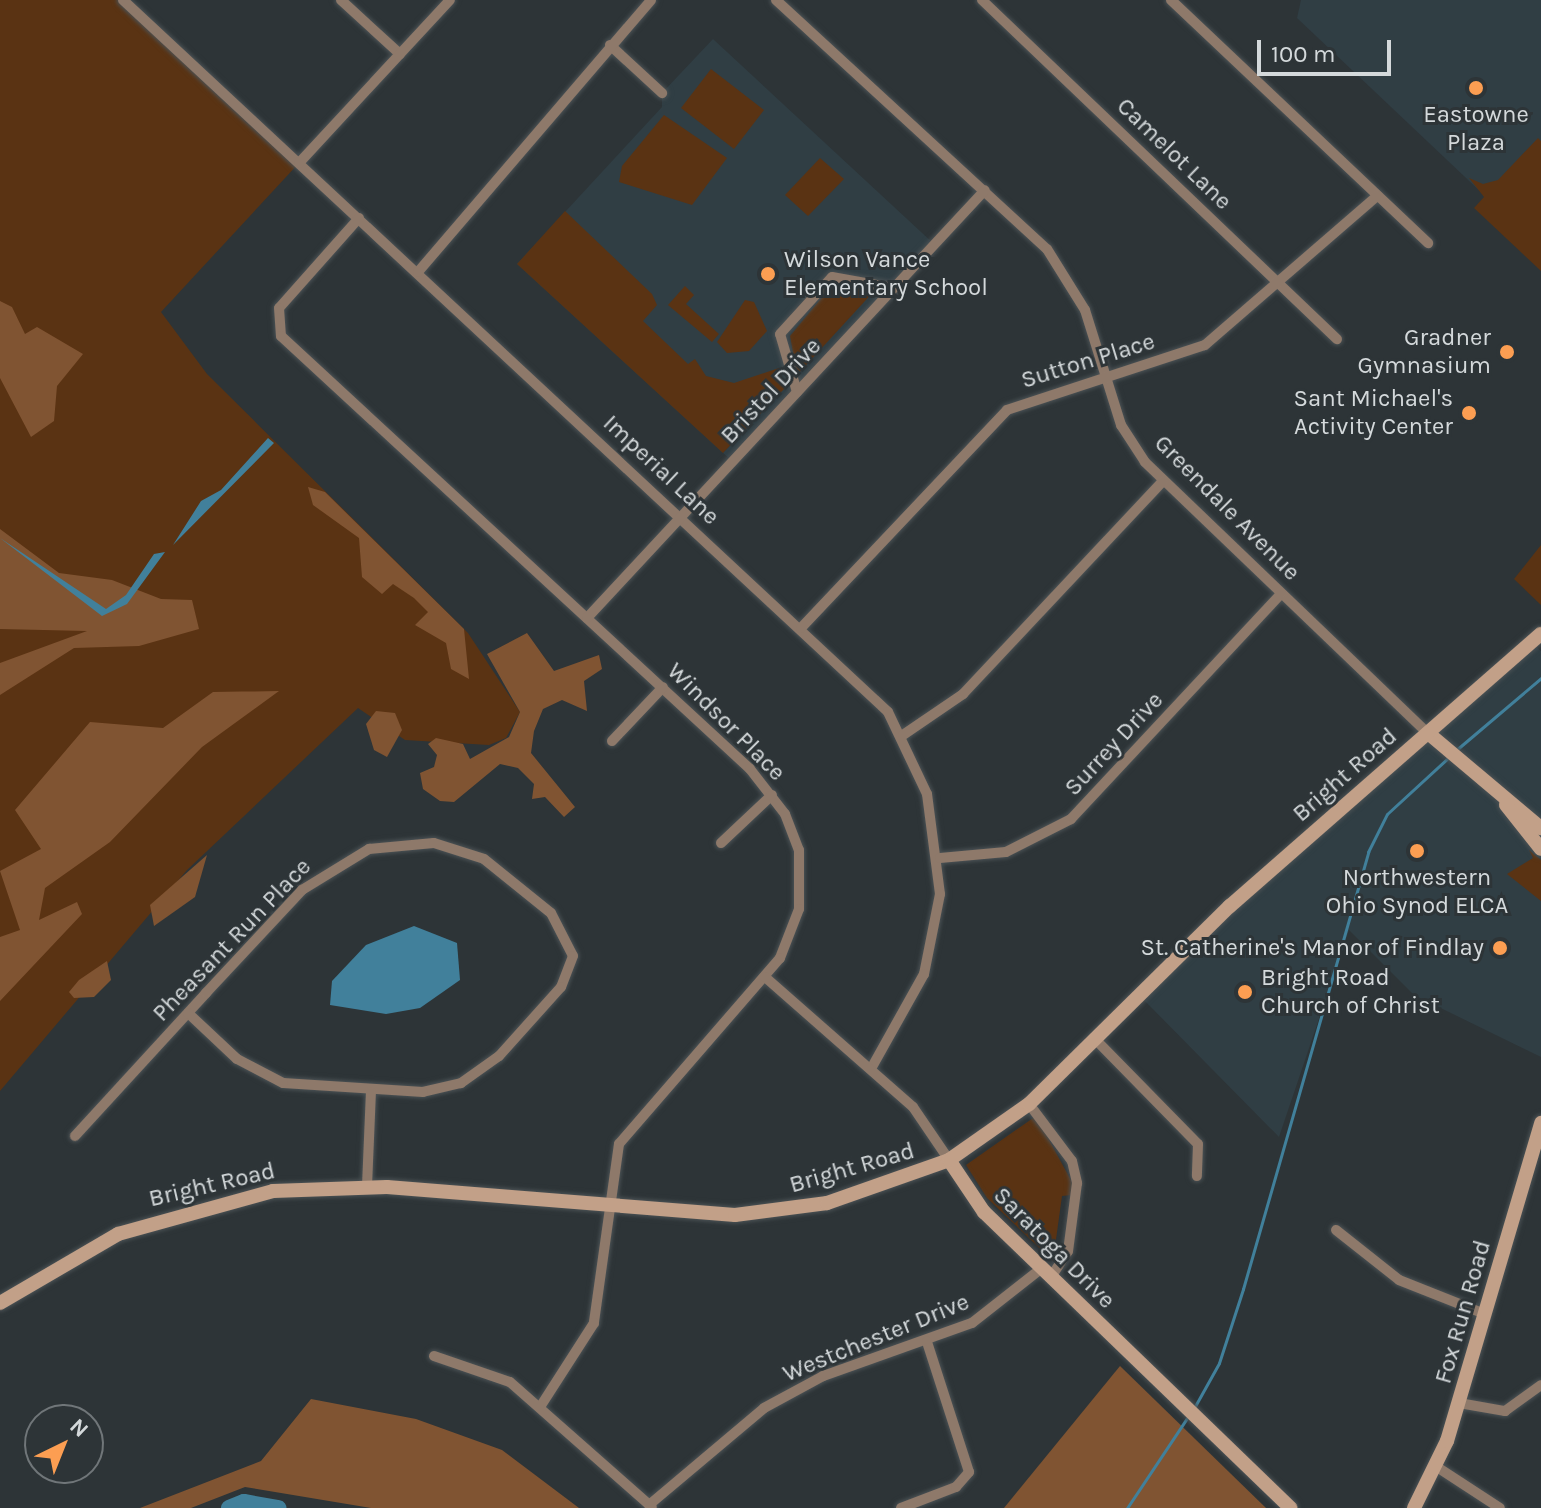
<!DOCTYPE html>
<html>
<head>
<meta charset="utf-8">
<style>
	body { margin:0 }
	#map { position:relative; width:1541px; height:1508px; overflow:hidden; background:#2d3437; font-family:Karla,sans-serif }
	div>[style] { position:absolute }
	.built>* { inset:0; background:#303e44 }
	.green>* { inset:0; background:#5a3313 }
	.forest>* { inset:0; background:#805432 }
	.water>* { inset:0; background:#41809b }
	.stream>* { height:3px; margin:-1.5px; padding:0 1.5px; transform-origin:1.5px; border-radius:1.5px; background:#41809b }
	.river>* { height:16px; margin:-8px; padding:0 8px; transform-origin:8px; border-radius:8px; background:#41809b }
	.roads { filter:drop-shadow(0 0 2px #4b5255) drop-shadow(0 0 2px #4b5255) }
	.street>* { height:10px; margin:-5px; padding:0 5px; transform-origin:5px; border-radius:5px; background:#8e796a }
	.secondary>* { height:14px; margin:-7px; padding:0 7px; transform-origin:7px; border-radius:7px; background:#c2a088 }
	.dots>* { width:22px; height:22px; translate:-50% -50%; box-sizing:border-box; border:4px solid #2d3437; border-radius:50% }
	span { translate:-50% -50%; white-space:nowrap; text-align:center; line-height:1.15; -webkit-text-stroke:6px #2d3437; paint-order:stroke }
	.poi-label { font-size:24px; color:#d4d9db }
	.left { translate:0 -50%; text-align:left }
	.right { translate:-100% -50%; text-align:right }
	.street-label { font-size:24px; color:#d4d9db }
	.north { position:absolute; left:24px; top:1404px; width:80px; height:80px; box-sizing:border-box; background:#2d3437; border:2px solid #707679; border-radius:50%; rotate:43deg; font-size:22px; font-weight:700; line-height:32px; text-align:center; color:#d4d9db }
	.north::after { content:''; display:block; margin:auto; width:28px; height:36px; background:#fc9e52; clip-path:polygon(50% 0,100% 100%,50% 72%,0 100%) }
	.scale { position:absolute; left:1257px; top:40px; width:134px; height:36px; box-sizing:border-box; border:4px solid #d4d9db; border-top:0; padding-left:10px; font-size:24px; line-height:28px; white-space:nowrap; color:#d4d9db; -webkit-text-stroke:6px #2d3437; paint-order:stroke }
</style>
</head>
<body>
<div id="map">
	<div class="built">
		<div style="clip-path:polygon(1301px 0,1541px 0,1541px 249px,1297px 18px)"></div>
		<div style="clip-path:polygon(713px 39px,934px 244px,733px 462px,517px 264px,662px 107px,662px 93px)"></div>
		<div style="clip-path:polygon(1531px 642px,1541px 651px,1541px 1057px,1414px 995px,1349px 930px,1279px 1137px,1138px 994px)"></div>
	</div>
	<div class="green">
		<div style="clip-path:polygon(0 0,123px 0,299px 163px,161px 312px,207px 374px,468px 633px,520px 712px,506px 738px,489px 745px,405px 740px,358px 708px,187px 870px,0 1091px)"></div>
		<div style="clip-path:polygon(711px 69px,764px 110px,734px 149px,681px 108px)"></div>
		<div style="clip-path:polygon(664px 115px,727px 158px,692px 205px,619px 182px,622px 166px)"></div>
		<div style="clip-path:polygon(1538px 138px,1541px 141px,1541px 271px,1474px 208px,1484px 197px,1469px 178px,1483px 184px,1498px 180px)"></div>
		<div style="clip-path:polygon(820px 158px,844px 179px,808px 216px,785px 195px)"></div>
		<div style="clip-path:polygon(565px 211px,652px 294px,657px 305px,643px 321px,688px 364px,695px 359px,706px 376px,734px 383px,779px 368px,785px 388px,723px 453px,517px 264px)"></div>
		<div style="clip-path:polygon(846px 284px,876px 289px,797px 375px,790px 336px,828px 290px)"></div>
		<div style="clip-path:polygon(685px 286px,694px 295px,686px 304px,719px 334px,712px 342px,668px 305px)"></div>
		<div style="clip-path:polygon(745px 300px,754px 302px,767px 331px,749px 351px,727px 353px,717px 342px)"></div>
		<div style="clip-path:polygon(1541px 545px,1541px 605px,1514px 579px)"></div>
		<div style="clip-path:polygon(1529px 850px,1541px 860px,1541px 901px,1507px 874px,1533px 858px)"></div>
		<div style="clip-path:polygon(1036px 1116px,1073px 1184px,1071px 1195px,1062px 1196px,1053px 1261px,987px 1198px,966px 1165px)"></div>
	</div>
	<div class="forest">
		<div style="clip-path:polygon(0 301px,12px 307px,25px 334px,37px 327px,83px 354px,57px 386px,54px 421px,31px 437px,0 378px)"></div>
		<div style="clip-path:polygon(308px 487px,325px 492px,464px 629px,469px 679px,451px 669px,446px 643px,415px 625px,428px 612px,414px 598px,393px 584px,382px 594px,362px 577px,359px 538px,313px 505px)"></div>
		<div style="clip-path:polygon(0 529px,59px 573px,112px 580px,161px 599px,192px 600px,199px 629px,139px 646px,74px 648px,0 695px,0 663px,87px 631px,0 629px)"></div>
		<div style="clip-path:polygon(527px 633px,554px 671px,599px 655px,602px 669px,584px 681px,587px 711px,562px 700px,543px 709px,534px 731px,531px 753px,575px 807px,564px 817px,545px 797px,532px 799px,534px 784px,518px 768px,500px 764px,454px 802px,440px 801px,423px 789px,420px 773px,434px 767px,437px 755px,428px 744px,436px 738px,463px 744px,470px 759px,509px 737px,520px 712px,487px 654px)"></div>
		<div style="clip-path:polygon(279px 691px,202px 747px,110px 842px,45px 888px,39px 920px,77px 902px,82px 914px,0 1001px,0 937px,20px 930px,0 871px,41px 849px,15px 810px,90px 722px,163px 728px,213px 692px)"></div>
		<div style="clip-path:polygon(376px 711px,395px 713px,402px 730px,387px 757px,374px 750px,366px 724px)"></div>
		<div style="clip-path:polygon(207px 855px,195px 897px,154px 926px,150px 905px)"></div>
		<div style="clip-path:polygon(107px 961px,111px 980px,94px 997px,74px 998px,69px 992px,79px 980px)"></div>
		<div style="clip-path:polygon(1120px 1366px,1266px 1508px,1004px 1508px)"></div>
		<div style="clip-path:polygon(311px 1399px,416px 1419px,502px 1450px,579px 1508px,371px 1508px,245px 1487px,191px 1508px,140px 1508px,261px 1461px)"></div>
	</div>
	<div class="water">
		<div style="clip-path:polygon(268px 438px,274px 443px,173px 545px,201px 501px,221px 490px)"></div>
		<div style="clip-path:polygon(0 538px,106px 609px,126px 595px,154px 554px,165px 552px,127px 604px,102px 616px)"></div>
		<div style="clip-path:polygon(414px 926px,457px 943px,460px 980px,420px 1008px,386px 1014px,330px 1005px,332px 981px,366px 945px)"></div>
	</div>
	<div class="stream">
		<div style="left:1455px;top:751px;width:113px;rotate:-40.3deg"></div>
		<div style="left:1194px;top:1408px;width:51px;rotate:-60.9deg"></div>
		<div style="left:1219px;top:1363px;width:78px;rotate:-72deg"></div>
		<div style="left:1243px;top:1289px;width:455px;rotate:-74deg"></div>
		<div style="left:1368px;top:852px;width:42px;rotate:-63.4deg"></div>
		<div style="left:1387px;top:814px;width:86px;rotate:-42.6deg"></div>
		<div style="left:1127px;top:1508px;width:108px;rotate:-56.3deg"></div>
	</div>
	<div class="river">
		<div style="left:229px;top:1508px;width:16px;rotate:-22deg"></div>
		<div style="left:244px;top:1502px;width:35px;rotate:10deg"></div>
	</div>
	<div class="roads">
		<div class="street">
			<div style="left:123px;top:0;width:1045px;rotate:42.94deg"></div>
			<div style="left:888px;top:712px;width:91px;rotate:64.6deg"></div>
			<div style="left:927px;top:794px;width:101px;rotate:82.6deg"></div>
			<div style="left:940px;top:894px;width:82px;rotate:101.3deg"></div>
			<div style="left:924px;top:974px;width:109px;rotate:119.2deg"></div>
			<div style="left:341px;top:0;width:80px;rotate:42.5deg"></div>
			<div style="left:776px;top:0;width:368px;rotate:42.6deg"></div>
			<div style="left:1047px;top:249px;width:72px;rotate:58.1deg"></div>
			<div style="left:1085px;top:310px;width:121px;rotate:72.6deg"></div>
			<div style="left:1121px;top:425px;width:44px;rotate:57deg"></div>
			<div style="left:1145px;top:462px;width:392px;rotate:43.8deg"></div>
			<div style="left:982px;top:0;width:491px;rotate:43.7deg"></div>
			<div style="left:1171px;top:0;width:354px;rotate:43.4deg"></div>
			<div style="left:610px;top:45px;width:71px;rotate:42.7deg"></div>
			<div style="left:299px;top:163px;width:222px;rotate:-47.2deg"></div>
			<div style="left:359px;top:218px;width:120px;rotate:131.6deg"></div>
			<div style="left:279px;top:308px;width:28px;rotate:86deg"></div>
			<div style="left:281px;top:336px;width:638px;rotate:42.71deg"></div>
			<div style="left:750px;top:769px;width:57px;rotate:52.1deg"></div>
			<div style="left:785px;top:814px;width:39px;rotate:69deg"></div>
			<div style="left:799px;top:850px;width:59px;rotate:90deg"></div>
			<div style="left:799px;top:909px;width:53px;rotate:111.2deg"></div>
			<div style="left:780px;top:958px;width:246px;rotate:130.9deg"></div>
			<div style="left:619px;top:1144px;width:181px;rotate:98deg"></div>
			<div style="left:594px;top:1323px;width:100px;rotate:122.7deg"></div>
			<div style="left:418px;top:272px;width:358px;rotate:-49.4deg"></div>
			<div style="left:797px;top:392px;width:60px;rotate:-106.3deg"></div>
			<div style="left:780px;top:334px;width:77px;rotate:-47.6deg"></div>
			<div style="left:832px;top:277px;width:62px;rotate:10.2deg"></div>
			<div style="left:587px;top:618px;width:584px;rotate:-47.08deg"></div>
			<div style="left:801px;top:628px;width:300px;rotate:-46.6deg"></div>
			<div style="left:1007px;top:410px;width:208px;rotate:-18.2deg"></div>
			<div style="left:1205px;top:345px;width:228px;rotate:-40.9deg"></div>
			<div style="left:903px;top:735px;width:73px;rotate:-34.3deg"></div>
			<div style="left:963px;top:694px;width:292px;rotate:-46.8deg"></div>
			<div style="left:612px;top:741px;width:74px;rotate:-46.6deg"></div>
			<div style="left:721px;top:843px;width:70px;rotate:-43.3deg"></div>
			<div style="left:940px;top:858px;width:66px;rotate:-5.2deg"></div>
			<div style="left:1006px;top:852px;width:73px;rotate:-26.9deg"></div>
			<div style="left:1071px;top:819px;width:308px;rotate:-47deg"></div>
			<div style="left:765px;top:977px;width:197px;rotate:41.3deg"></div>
			<div style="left:913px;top:1107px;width:64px;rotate:55.8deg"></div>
			<div style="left:1095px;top:1039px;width:147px;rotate:45.6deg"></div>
			<div style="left:1198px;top:1144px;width:32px;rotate:92deg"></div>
			<div style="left:1029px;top:1104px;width:71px;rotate:53deg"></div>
			<div style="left:1072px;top:1161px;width:23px;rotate:77deg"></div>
			<div style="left:1077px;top:1183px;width:69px;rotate:97.5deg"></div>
			<div style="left:1068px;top:1251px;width:31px;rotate:123deg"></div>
			<div style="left:75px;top:1136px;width:194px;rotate:-47.5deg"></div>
			<div style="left:206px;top:993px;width:141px;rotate:-47deg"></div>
			<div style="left:302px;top:890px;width:79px;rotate:-31.5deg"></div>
			<div style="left:369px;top:849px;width:65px;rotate:-5.3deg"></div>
			<div style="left:434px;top:843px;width:52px;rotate:17.7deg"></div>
			<div style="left:484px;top:859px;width:86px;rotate:38.9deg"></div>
			<div style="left:551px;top:913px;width:48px;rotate:62.9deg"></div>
			<div style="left:573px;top:956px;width:33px;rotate:111deg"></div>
			<div style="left:561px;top:987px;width:93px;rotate:131.9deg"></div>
			<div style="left:499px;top:1056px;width:47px;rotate:144.6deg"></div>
			<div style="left:461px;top:1083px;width:39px;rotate:167deg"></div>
			<div style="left:423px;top:1092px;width:140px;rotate:-176.3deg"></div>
			<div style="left:283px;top:1083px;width:52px;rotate:-152.4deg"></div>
			<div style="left:237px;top:1059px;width:67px;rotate:-136.8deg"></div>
			<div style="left:367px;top:1186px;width:94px;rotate:-87.6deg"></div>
			<div style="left:1336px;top:1230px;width:80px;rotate:38.4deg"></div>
			<div style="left:1399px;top:1280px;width:92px;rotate:21.6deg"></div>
			<div style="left:434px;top:1356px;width:80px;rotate:18.9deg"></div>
			<div style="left:510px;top:1382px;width:189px;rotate:41.4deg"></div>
			<div style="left:1459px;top:1403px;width:47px;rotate:9.9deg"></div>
			<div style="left:1505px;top:1411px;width:44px;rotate:-35.8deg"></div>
			<div style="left:1437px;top:1467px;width:75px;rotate:33.1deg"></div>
			<div style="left:649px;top:1505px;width:150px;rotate:-40.1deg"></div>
			<div style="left:764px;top:1408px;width:67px;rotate:-28.5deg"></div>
			<div style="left:823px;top:1376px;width:158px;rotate:-19.6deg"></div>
			<div style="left:972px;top:1323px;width:89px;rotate:-38.2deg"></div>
			<div style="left:901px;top:1508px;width:59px;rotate:-20.9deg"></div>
			<div style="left:956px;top:1487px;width:20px;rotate:-49deg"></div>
			<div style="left:969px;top:1472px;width:137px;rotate:-107.9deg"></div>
		</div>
		<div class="secondary">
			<div style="left:1428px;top:733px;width:148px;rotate:40.1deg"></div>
			<div style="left:1506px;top:805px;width:56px;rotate:51.5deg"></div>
			<div style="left:949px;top:1160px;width:63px;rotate:56.1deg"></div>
			<div style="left:984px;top:1212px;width:426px;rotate:44deg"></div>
			<div style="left:0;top:1303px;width:137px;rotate:-30.3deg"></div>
			<div style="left:118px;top:1234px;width:161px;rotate:-15.5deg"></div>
			<div style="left:273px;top:1191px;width:114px;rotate:-2deg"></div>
			<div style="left:387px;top:1187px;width:349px;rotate:4.6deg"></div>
			<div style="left:735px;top:1215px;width:93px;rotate:-7.4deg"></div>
			<div style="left:827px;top:1203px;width:129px;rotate:-19.4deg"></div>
			<div style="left:949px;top:1160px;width:98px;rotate:-35deg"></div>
			<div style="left:1029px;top:1104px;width:282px;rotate:-44.6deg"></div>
			<div style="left:1230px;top:906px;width:413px;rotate:-41.2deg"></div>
			<div style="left:1414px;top:1508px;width:75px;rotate:-63.8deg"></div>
			<div style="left:1447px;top:1441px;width:332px;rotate:-73.5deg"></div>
		</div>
	</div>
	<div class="dots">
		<div style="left:1476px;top:88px;background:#fc9e52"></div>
		<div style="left:768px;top:274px;background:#fc9e52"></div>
		<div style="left:1507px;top:352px;background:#fc9e52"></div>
		<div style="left:1469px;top:413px;background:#fc9e52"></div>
		<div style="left:1417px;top:851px;background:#fc9e52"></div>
		<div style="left:1500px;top:948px;background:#fc9e52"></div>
		<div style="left:1245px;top:992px;background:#fc9e52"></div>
	</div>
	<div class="poi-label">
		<span style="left:1476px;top:129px">Eastowne<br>Plaza</span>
		<span class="left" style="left:784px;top:274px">Wilson Vance<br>Elementary School</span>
		<span class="right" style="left:1491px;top:352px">Gradner<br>Gymnasium</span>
		<span class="right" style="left:1453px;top:413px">Sant Michael's<br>Activity Center</span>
		<span style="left:1417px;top:892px">Northwestern<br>Ohio Synod ELCA</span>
		<span class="right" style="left:1484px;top:948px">St. Catherine's Manor of Findlay</span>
		<span class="left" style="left:1261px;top:992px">Bright Road<br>Church of Christ</span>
	</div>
	<div class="street-label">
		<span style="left:1174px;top:154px;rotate:44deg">Camelot Lane</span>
		<span style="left:1088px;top:361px;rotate:-17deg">Sutton Place</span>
		<span style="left:771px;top:391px;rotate:-47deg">Bristol Drive</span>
		<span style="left:661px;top:470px;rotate:43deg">Imperial Lane</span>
		<span style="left:1227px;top:508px;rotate:45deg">Greendale Avenue</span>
		<span style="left:726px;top:722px;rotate:45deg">Windsor Place</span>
		<span style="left:1114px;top:744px;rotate:-47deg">Surrey Drive</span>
		<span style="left:1345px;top:775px;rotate:-41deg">Bright Road</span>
		<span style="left:232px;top:940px;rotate:-46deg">Pheasant Run Place</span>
		<span style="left:852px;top:1168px;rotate:-16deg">Bright Road</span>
		<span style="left:212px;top:1185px;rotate:-13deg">Bright Road</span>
		<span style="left:1054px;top:1248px;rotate:45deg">Saratoga Drive</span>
		<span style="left:1463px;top:1312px;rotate:-74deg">Fox Run Road</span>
		<span style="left:876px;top:1338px;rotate:-22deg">Westchester Drive</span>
	</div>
	<div class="north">N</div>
	<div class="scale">100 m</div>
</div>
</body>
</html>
